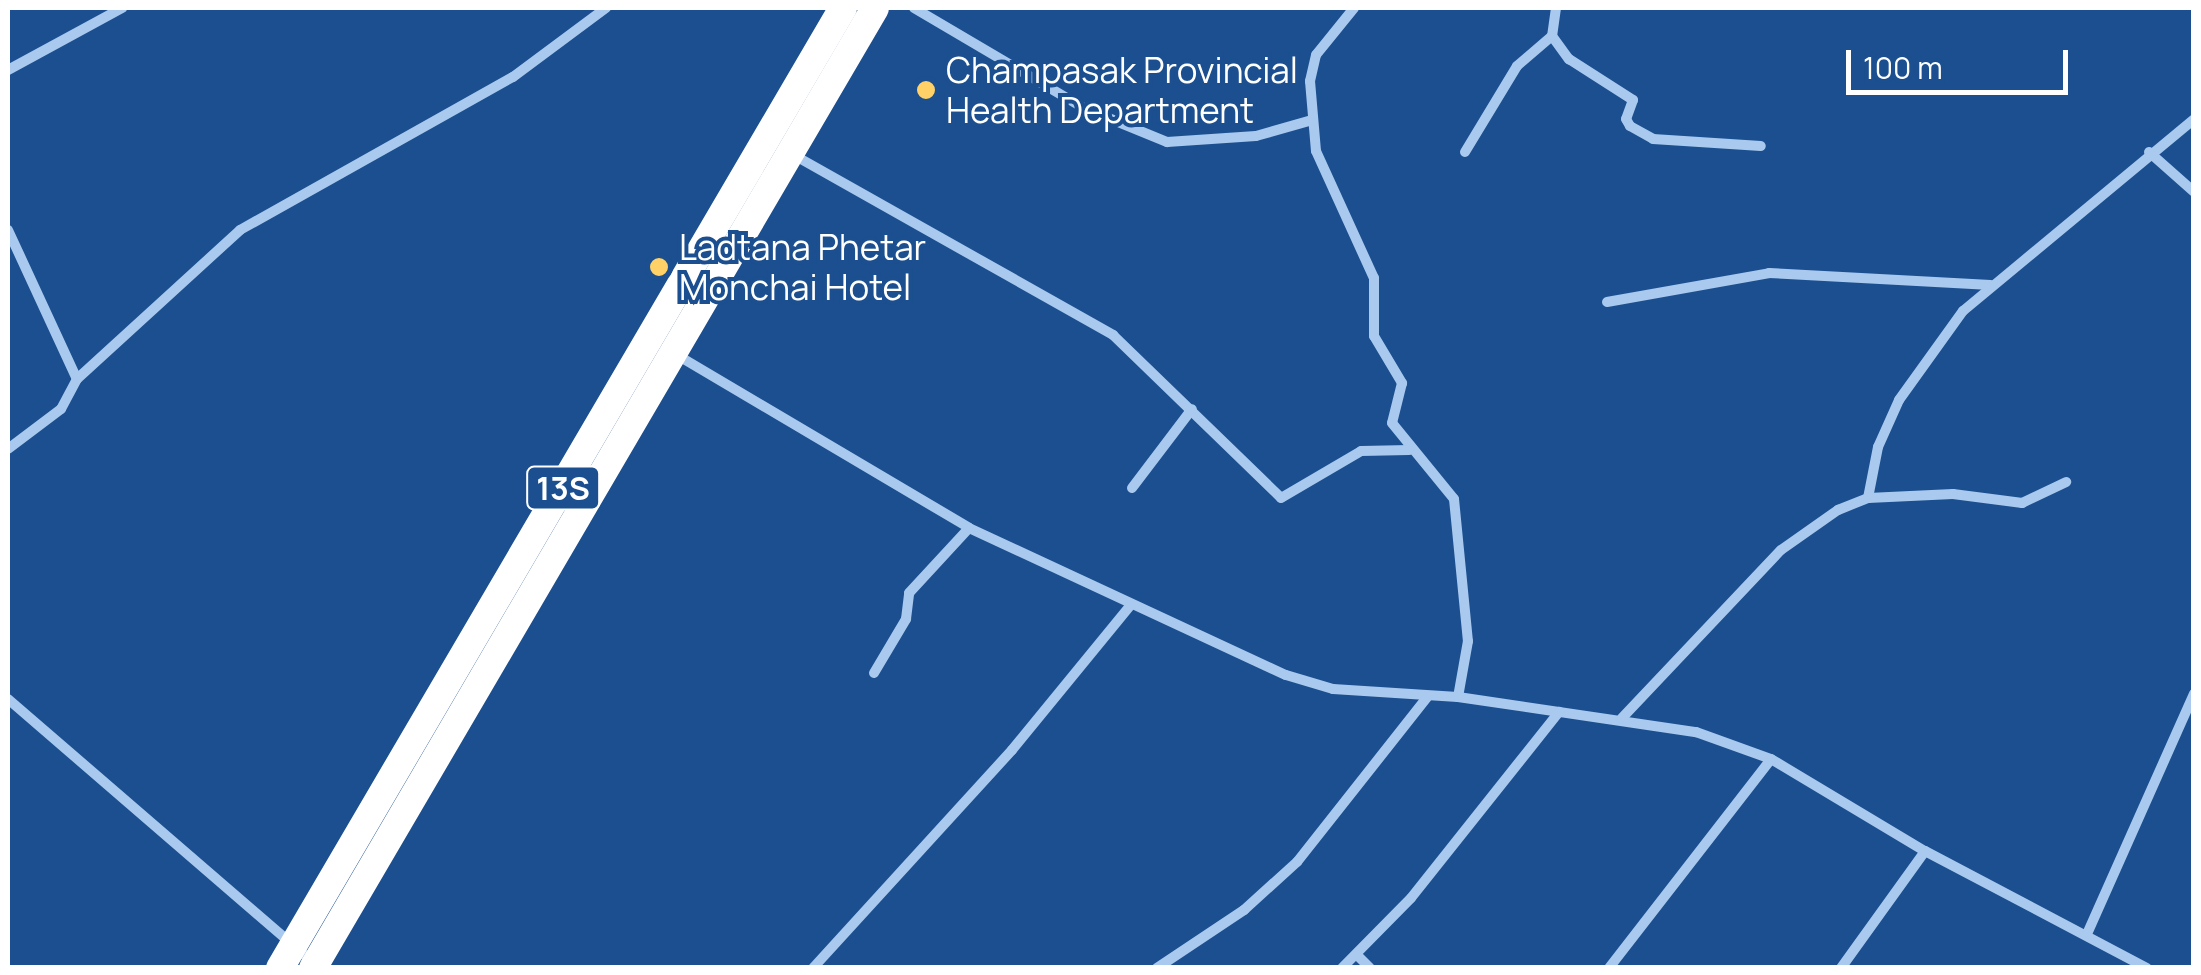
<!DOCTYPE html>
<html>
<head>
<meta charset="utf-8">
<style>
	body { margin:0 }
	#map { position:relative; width:2201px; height:975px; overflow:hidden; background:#1b4f8f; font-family:Manrope,sans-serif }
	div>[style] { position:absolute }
	.street>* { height:10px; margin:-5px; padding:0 5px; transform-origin:5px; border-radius:5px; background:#a9c9ee }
	.highway>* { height:28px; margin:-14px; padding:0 14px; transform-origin:14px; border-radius:14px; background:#fff }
	.dots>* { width:28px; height:28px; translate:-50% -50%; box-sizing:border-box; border:5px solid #1b4f8f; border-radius:50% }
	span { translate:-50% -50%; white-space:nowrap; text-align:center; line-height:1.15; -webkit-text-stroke:8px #1b4f8f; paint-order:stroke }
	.shield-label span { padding:2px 8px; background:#1b4f8f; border:2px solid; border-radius:8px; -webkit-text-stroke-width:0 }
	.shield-label { font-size:32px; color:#fff; font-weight:700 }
	.poi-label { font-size:35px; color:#fff }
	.left { translate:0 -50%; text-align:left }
	.frame { position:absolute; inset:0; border:10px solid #fff; pointer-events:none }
	.scale { position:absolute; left:1846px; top:50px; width:222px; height:45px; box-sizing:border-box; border:5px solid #fff; border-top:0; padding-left:12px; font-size:30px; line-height:35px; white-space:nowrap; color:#fff; -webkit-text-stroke:8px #1b4f8f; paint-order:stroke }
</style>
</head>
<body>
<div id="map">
	<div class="street">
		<div style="left:914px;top:8px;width:197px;rotate:30.5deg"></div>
		<div style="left:1084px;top:108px;width:90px;rotate:22.3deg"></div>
		<div style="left:1167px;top:142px;width:89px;rotate:-3.9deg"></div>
		<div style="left:1256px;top:136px;width:58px;rotate:-15.9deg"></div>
		<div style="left:1354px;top:8px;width:60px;rotate:129deg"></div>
		<div style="left:1316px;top:55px;width:27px;rotate:103deg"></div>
		<div style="left:1310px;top:81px;width:70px;rotate:85.1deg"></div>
		<div style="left:1316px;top:151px;width:140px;rotate:65.5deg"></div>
		<div style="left:1374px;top:278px;width:58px;rotate:90deg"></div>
		<div style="left:1374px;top:336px;width:55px;rotate:59.2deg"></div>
		<div style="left:1402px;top:383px;width:41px;rotate:104deg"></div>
		<div style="left:1392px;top:423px;width:98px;rotate:50.8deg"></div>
		<div style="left:1454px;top:499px;width:143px;rotate:84.4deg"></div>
		<div style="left:1468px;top:641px;width:57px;rotate:100.1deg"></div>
		<div style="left:1556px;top:8px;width:28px;rotate:98deg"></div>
		<div style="left:1552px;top:36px;width:29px;rotate:54deg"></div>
		<div style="left:1569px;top:59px;width:76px;rotate:32.6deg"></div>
		<div style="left:1633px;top:100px;width:20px;rotate:110deg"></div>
		<div style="left:1626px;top:119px;width:8px;rotate:60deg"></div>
		<div style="left:1630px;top:126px;width:26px;rotate:29deg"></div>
		<div style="left:1653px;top:139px;width:108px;rotate:3.7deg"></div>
		<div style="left:8px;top:70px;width:130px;rotate:-28.5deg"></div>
		<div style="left:1465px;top:152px;width:100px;rotate:-58.8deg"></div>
		<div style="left:1517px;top:66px;width:46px;rotate:-40.6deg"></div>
		<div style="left:2149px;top:152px;width:60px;rotate:41.6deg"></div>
		<div style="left:792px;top:154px;width:369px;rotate:29.4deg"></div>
		<div style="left:1113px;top:335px;width:234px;rotate:44.1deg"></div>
		<div style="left:1281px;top:498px;width:93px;rotate:-30.4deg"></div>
		<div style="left:1361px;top:451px;width:48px;rotate:-1.2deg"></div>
		<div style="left:8px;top:230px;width:164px;rotate:65.2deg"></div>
		<div style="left:77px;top:379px;width:34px;rotate:118deg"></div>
		<div style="left:61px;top:409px;width:66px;rotate:143deg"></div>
		<div style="left:1607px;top:302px;width:165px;rotate:-10.1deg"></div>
		<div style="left:1769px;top:273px;width:222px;rotate:3.1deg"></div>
		<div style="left:677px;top:355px;width:339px;rotate:30.6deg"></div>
		<div style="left:969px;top:528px;width:349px;rotate:24.9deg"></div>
		<div style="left:1286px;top:675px;width:49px;rotate:16.6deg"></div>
		<div style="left:1333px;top:689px;width:125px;rotate:3.7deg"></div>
		<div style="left:1458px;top:697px;width:241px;rotate:8.4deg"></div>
		<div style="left:1696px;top:732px;width:80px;rotate:19.8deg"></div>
		<div style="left:1771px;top:759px;width:179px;rotate:30.9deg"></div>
		<div style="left:1925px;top:851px;width:251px;rotate:27.8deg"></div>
		<div style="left:77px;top:379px;width:221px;rotate:-42.4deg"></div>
		<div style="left:240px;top:230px;width:313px;rotate:-29.3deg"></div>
		<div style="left:513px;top:77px;width:116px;rotate:-36.6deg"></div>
		<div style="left:1132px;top:488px;width:99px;rotate:-52.8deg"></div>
		<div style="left:1868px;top:498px;width:52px;rotate:-78.9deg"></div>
		<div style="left:1878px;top:447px;width:51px;rotate:-65.9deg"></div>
		<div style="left:1899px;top:400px;width:110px;rotate:-54.3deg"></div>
		<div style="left:1963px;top:311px;width:300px;rotate:-39.7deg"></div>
		<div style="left:874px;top:673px;width:63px;rotate:-59.3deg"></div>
		<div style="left:906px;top:619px;width:26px;rotate:-83deg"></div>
		<div style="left:909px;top:593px;width:88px;rotate:-47.3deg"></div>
		<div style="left:8px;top:699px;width:406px;rotate:40.8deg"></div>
		<div style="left:1622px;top:718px;width:231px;rotate:-46.6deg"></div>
		<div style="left:1781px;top:550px;width:70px;rotate:-35.1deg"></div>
		<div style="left:1838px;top:510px;width:32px;rotate:-22deg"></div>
		<div style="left:1868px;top:498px;width:85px;rotate:-2.7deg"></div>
		<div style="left:1953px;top:494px;width:70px;rotate:7.4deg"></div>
		<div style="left:2022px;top:503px;width:49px;rotate:-25.5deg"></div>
		<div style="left:2087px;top:934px;width:263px;rotate:-66deg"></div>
		<div style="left:1357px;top:955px;width:18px;rotate:45deg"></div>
		<div style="left:813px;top:968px;width:295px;rotate:-47.6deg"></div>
		<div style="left:1012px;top:750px;width:186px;rotate:-50.7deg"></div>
		<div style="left:1157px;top:968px;width:105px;rotate:-33.7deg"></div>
		<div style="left:1244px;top:910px;width:72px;rotate:-42.2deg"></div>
		<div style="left:1297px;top:862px;width:211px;rotate:-51.7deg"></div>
		<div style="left:1342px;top:968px;width:98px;rotate:-45.4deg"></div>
		<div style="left:1411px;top:898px;width:238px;rotate:-51.5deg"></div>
		<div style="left:1609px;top:968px;width:264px;rotate:-52.2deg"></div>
		<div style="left:1841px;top:968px;width:144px;rotate:-54.3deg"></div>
	</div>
	<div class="highway">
		<div style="left:280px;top:968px;width:1113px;rotate:-59.61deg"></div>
		<div style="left:313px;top:968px;width:1112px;rotate:-59.65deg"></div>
	</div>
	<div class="dots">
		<div style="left:926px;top:90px;background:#ffd166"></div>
		<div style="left:659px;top:267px;background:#ffd166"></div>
	</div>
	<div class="shield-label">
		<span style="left:563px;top:488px">13S</span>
	</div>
	<div class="poi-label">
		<span class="left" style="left:946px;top:90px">Champasak Provincial<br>Health Department</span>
		<span class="left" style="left:679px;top:267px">Ladtana Phetar<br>Monchai Hotel</span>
	</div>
	<div class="frame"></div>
	<div class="scale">100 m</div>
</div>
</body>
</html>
